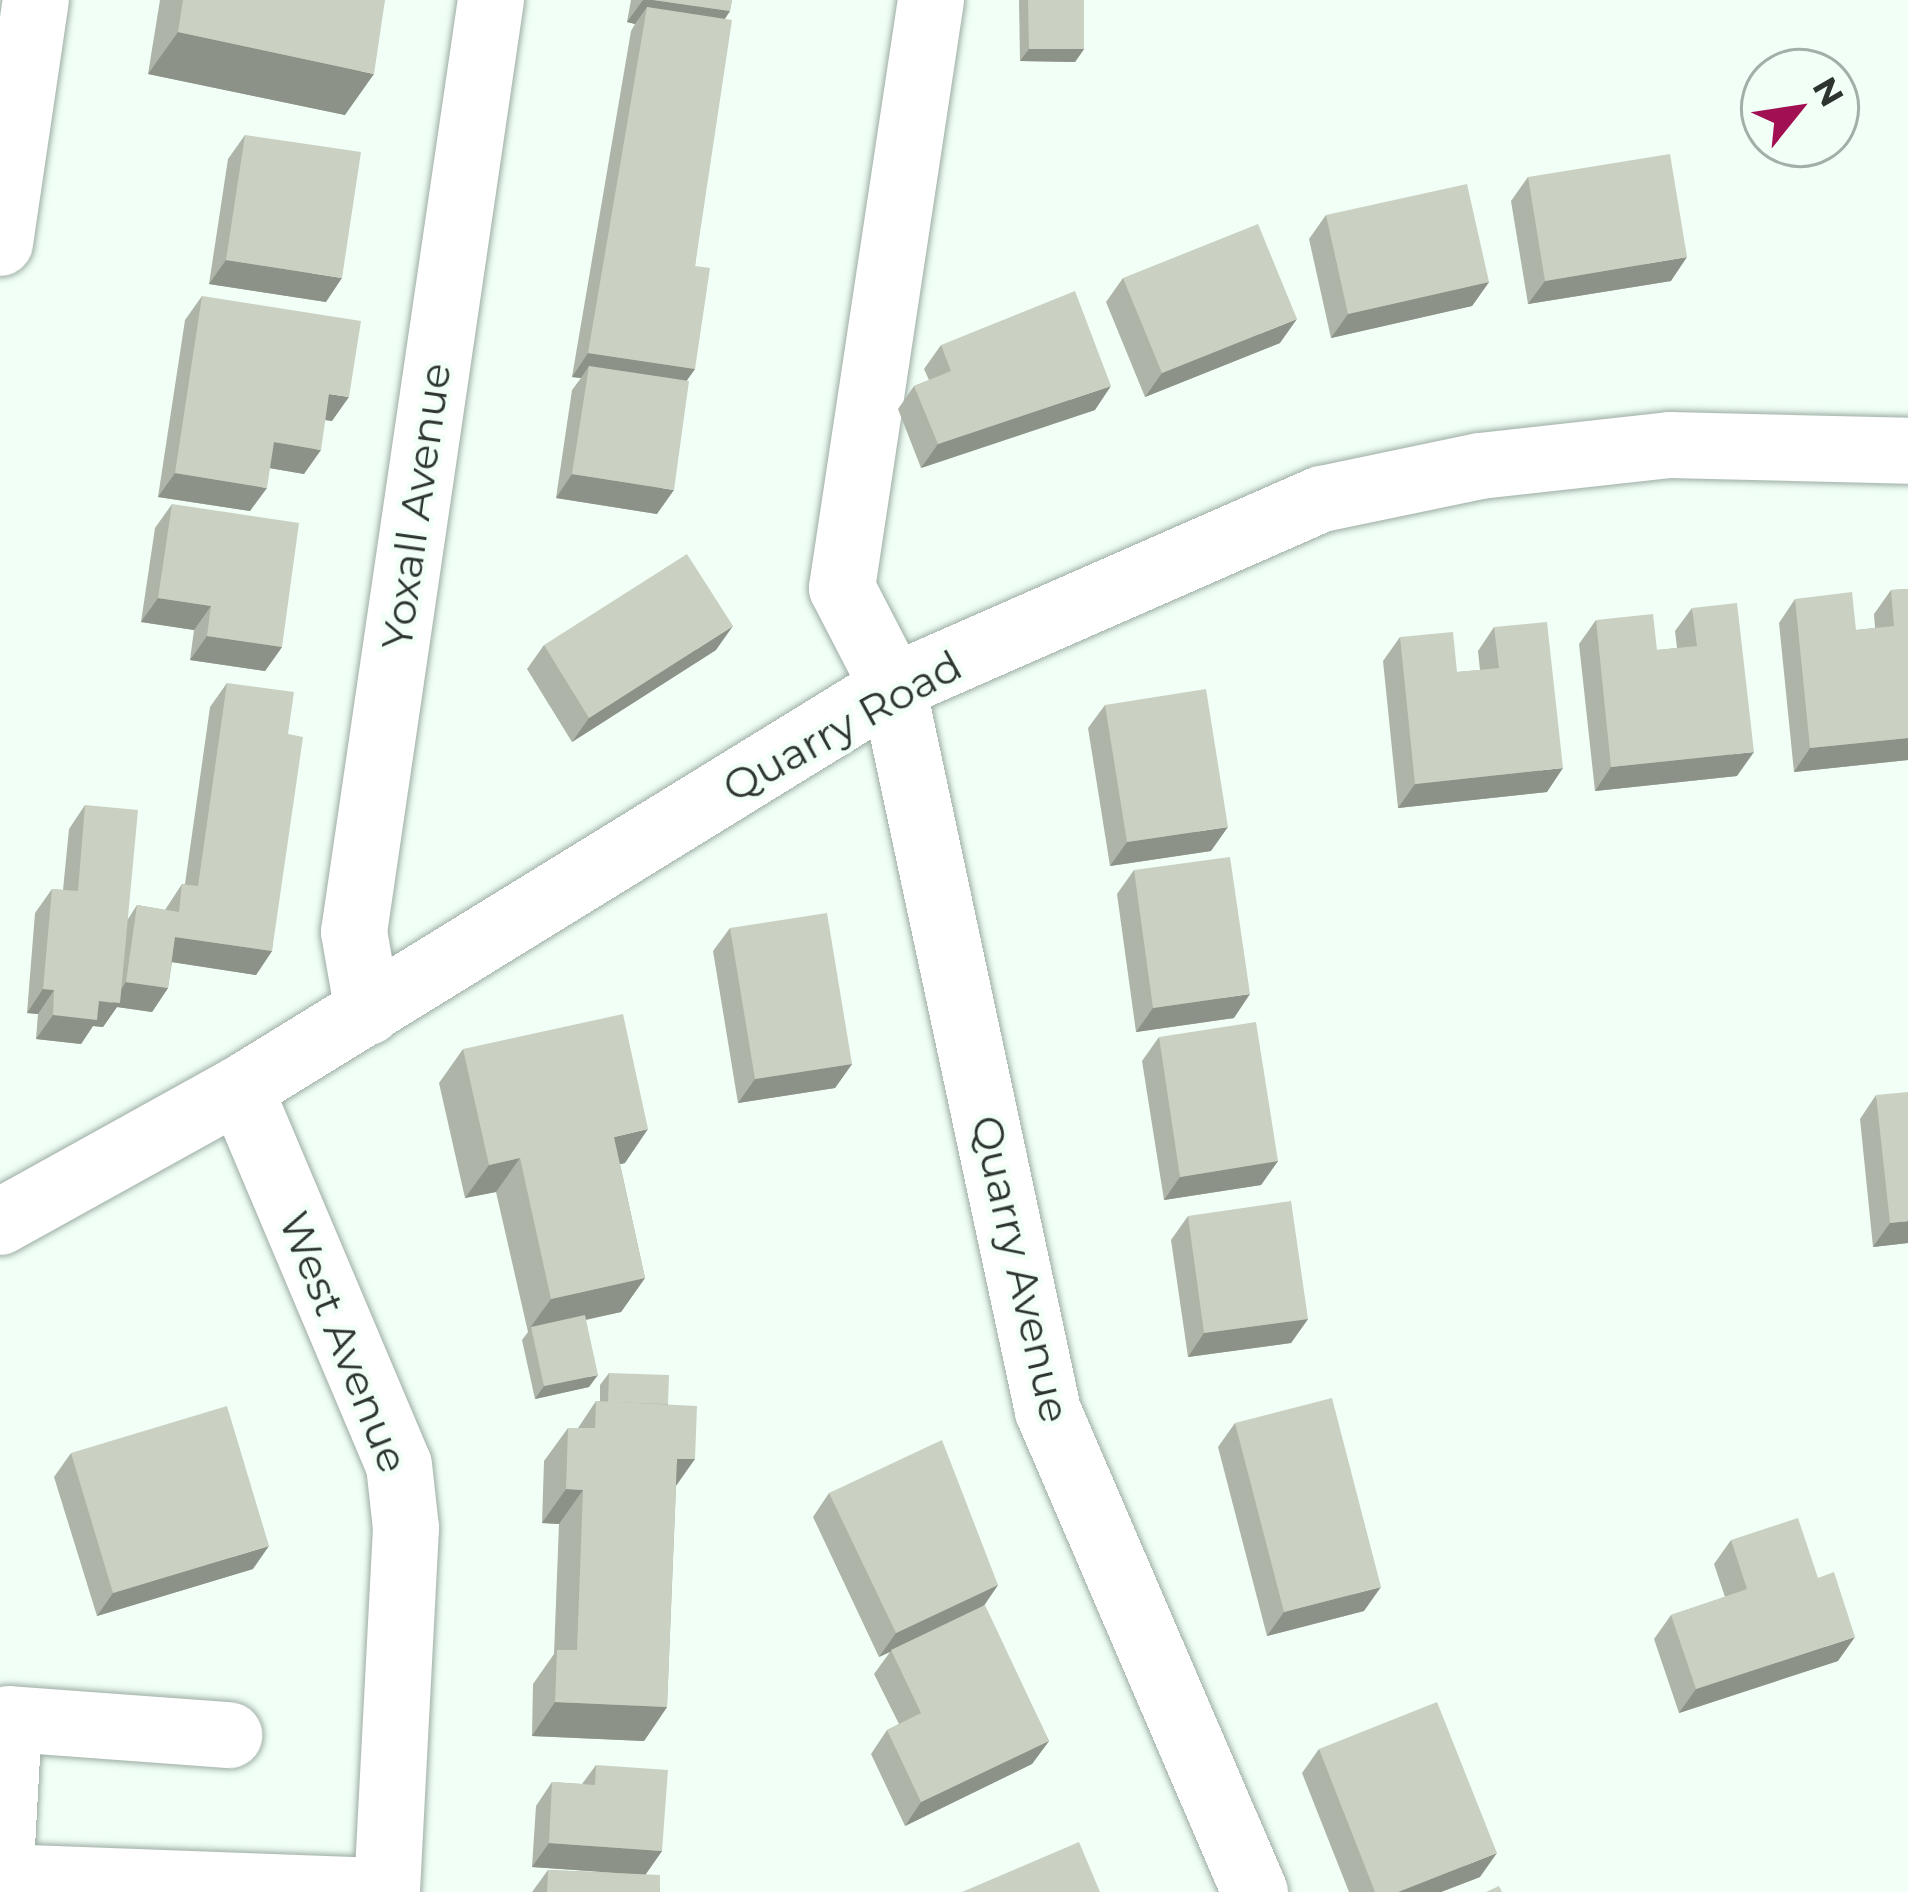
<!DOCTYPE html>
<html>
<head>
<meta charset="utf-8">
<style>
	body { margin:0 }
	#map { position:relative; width:1908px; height:1892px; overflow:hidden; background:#f1fff7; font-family:Montserrat,sans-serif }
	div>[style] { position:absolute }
	.roads { filter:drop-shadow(0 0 3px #9dada3) drop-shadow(0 0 3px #9dada3) }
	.minor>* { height:66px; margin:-33px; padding:0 33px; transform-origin:33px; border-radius:33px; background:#fff }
	.wall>* { inset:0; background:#aeb4a7 }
	.shaded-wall>* { inset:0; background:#8d9288 }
	.building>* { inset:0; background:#cad1c2 }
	span { translate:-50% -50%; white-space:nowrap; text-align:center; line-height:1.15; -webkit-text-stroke:9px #f1fff7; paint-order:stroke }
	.street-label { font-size:42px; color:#2e3531 }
	.north { position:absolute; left:1740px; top:48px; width:120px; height:120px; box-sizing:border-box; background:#f1fff7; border:3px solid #a3aea8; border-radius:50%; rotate:60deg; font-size:33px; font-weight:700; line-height:48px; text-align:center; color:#2e3531 }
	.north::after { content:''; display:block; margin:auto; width:42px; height:54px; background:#a21054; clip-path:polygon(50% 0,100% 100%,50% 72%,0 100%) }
</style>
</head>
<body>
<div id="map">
	<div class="roads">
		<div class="minor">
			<div style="left:931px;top:0;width:595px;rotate:98.61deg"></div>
			<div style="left:842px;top:588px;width:111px;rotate:62.7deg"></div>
			<div style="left:893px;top:687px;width:740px;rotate:77.92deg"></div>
			<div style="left:1048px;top:1411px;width:524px;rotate:66.72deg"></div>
			<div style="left:0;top:243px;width:246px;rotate:-81.6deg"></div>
			<div style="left:368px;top:1012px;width:81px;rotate:-99.9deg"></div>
			<div style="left:354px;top:932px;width:942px;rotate:-81.64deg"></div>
			<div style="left:240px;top:1089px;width:408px;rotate:67.1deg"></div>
			<div style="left:399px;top:1465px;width:63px;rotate:83.7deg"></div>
			<div style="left:406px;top:1528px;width:364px;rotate:93deg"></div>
			<div style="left:0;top:1222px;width:274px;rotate:-29deg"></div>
			<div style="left:240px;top:1089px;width:767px;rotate:-31.62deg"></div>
			<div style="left:893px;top:687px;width:468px;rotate:-23.7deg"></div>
			<div style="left:1322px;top:499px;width:161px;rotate:-11.8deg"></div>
			<div style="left:1480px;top:466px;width:191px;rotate:-6.3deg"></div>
			<div style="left:1670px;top:445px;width:238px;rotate:1.4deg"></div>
			<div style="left:0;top:1877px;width:387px;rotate:2.1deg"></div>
			<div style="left:0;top:1882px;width:163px;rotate:-86.8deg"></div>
			<div style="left:9px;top:1719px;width:221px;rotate:4.2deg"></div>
		</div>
	</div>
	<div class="wall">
		<div style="clip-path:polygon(160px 0,385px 0,345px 115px,148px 74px)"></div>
		<div style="clip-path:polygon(631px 0,732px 0,730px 11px,725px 19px,695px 266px,695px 369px,686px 381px,657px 514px,556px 498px,572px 390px,581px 378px,572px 377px,631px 31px,635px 24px,627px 22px)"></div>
		<div style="clip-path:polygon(1019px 0,1084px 0,1084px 49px,1075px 62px,1020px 61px)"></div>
		<div style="clip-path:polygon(245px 135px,326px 302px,209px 284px,228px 159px)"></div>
		<div style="clip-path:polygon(1528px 177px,1671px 281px,1528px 304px,1511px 201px)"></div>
		<div style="clip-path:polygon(1326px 215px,1489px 282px,1472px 306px,1331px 338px,1309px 239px)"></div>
		<div style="clip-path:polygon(1123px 278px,1280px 343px,1145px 397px,1106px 302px)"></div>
		<div style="clip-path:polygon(202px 296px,332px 421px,325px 420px,304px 474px,270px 468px,250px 511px,158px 497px,185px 320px)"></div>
		<div style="clip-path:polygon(941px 345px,1095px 410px,921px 468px,898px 409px,914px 386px,929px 380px,924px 369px)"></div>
		<div style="clip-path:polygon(172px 504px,282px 647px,265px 671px,190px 660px,194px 630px,141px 622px,155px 528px)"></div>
		<div style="clip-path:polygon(1908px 589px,1908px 760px,1794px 772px,1779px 623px,1795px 599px,1856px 630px,1875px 628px,1874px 614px,1891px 590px)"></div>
		<div style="clip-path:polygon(1692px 608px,1737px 776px,1595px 791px,1579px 644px,1596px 620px,1657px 650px,1677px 648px,1675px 631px)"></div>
		<div style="clip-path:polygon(1494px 627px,1547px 792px,1398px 808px,1383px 661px,1400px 637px,1457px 672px,1480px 670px,1478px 651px)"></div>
		<div style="clip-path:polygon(544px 645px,716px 650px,572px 742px,527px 669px)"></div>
		<div style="clip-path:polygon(227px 683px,288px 734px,272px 951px,256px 975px,172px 962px,168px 988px,152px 1012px,117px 1007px,103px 1027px,93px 1026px,81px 1044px,36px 1039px,38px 1014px,27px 1013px,35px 913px,52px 889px,63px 890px,69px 829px,85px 805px,128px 919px,137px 905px,165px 910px,182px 884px,185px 884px,210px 707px)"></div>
		<div style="clip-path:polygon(1105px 705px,1211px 851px,1110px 866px,1088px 728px)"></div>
		<div style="clip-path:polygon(1134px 870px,1234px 1018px,1136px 1032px,1117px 894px)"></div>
		<div style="clip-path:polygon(730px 928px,852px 1064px,835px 1088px,738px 1103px,713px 951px)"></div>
		<div style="clip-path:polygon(1159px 1037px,1278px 1161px,1261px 1185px,1164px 1200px,1142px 1061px)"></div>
		<div style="clip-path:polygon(463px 1049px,625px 1163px,620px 1164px,645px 1278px,621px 1312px,586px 1320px,589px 1387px,535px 1399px,522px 1340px,528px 1332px,496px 1192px,465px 1198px,439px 1083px)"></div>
		<div style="clip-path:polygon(1876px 1095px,1908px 1243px,1873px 1247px,1860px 1119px)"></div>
		<div style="clip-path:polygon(1188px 1216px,1308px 1319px,1291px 1343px,1188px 1357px,1171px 1240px)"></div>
		<div style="clip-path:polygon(609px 1373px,668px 1404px,676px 1487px,667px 1707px,644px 1741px,532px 1736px,533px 1684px,554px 1654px,559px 1524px,542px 1523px,544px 1461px,568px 1428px,578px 1428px,596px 1401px,600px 1401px,600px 1385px)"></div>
		<div style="clip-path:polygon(1235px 1423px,1364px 1611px,1267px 1636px,1218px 1447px)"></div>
		<div style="clip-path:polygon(71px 1453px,253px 1569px,97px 1616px,54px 1477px)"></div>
		<div style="clip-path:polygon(829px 1493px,998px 1585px,984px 1606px,1049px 1741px,1032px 1764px,905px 1826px,871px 1754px,887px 1730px,899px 1724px,874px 1674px,890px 1652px,879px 1657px,813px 1517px)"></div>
		<div style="clip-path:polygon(1731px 1540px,1838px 1661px,1679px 1713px,1654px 1639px,1671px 1615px,1725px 1597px,1714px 1564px)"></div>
		<div style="clip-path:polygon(1319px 1749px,1480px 1877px,1441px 1892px,1349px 1892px,1302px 1773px)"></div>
		<div style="clip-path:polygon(596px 1765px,662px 1851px,646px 1874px,660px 1892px,532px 1892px,548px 1870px,620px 1873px,532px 1867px,536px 1806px,552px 1782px,582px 1784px)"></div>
	</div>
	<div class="shaded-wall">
		<div style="clip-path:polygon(643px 0,653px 0,730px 11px,713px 35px,647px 7px,635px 24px,627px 22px)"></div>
		<div style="clip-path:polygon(178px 32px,374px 74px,345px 115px,148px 74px)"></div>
		<div style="clip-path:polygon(1029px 49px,1084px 49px,1075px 62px,1020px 61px)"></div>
		<div style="clip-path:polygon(1687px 257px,1671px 281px,1528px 304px,1545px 281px)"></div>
		<div style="clip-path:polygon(226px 260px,342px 278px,326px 302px,209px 284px)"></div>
		<div style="clip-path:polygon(1489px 282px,1472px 306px,1331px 338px,1348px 314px)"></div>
		<div style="clip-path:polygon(1297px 319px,1280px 343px,1145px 397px,1162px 373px)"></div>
		<div style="clip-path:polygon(588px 353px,695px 369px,678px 393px,589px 366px,581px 378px,572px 377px)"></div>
		<div style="clip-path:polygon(1111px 386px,1095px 410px,921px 468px,938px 444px)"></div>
		<div style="clip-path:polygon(329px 394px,349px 397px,332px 421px,312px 418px)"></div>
		<div style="clip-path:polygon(274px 442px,321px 450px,304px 474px,257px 466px)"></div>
		<div style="clip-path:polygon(175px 473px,267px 488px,250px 511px,158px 497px)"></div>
		<div style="clip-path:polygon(572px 474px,674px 490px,657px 514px,556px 498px)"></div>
		<div style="clip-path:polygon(158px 598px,211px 606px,194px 630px,141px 622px)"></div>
		<div style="clip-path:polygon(733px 626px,716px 650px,572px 742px,589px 718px)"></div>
		<div style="clip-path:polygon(207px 636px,282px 647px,265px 671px,190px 660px)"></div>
		<div style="clip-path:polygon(1908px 738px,1908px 760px,1794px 772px,1810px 748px)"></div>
		<div style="clip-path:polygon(1754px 752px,1737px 776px,1595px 791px,1611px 767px)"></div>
		<div style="clip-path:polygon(1563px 768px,1547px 792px,1398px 808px,1415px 784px)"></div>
		<div style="clip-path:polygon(1228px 827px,1211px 851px,1110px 866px,1127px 842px)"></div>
		<div style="clip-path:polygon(175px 937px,272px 951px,256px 975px,158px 960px)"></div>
		<div style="clip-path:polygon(126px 982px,168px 988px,152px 1012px,117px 1007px,103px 1027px,93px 1026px,81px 1044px,36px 1039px,53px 1015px,99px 1001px,112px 1003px)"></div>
		<div style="clip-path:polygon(43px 989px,54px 990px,38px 1014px,27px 1013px)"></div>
		<div style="clip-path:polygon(1250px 994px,1234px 1018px,1136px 1032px,1153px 1008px)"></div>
		<div style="clip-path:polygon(852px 1064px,835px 1088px,738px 1103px,755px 1079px)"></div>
		<div style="clip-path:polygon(648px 1129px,625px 1163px,590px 1171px,614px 1137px)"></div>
		<div style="clip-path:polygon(520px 1158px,496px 1192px,465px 1198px,489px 1165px)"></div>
		<div style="clip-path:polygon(1278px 1161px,1261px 1185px,1164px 1200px,1180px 1177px)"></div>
		<div style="clip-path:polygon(1908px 1221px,1908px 1243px,1873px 1247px,1890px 1223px)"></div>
		<div style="clip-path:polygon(645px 1278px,621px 1312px,532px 1331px,531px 1327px,527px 1332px,551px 1299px)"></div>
		<div style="clip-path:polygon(1308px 1319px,1291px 1343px,1188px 1357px,1204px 1333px)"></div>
		<div style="clip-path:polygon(598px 1375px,589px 1387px,535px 1399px,544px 1386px)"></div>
		<div style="clip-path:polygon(677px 1459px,695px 1459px,671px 1493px)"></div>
		<div style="clip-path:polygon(566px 1489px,583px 1490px,559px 1524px,542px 1523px)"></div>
		<div style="clip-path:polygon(269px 1546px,253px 1569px,97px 1616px,113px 1593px)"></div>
		<div style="clip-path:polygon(998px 1585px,982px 1608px,879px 1657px,896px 1633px)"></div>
		<div style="clip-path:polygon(1381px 1587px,1364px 1611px,1267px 1636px,1284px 1612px)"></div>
		<div style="clip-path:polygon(1855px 1637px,1838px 1661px,1679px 1713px,1696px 1689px)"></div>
		<div style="clip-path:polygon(555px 1702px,667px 1707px,644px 1741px,532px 1736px)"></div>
		<div style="clip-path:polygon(1049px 1741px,1032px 1764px,905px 1826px,921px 1802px)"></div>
		<div style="clip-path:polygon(549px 1843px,662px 1851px,645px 1875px,532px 1867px)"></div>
		<div style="clip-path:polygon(1497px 1853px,1480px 1877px,1441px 1892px,1398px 1892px)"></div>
	</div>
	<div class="building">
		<div style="clip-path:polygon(183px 0,385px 0,374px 74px,178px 32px)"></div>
		<div style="clip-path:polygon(653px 0,732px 0,730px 11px)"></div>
		<div style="clip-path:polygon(1028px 0,1084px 0,1084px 49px,1029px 49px)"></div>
		<div style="clip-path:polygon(647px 7px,732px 20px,695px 266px,710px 268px,695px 369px,588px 353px)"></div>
		<div style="clip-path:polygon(245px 135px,361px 152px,342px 278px,226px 260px)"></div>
		<div style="clip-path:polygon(1670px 154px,1687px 257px,1545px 281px,1528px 177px)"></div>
		<div style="clip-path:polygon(1467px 184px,1489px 282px,1348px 314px,1326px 215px)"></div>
		<div style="clip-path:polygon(1258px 224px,1297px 319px,1162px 373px,1123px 278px)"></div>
		<div style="clip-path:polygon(1075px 291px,1111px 386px,938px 444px,914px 386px,951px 371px,941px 345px)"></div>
		<div style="clip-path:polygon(202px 296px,361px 321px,349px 397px,329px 394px,321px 450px,274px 442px,267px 488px,175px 473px)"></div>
		<div style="clip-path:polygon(589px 366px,689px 381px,674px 490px,572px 474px)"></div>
		<div style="clip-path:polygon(172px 504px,299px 523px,282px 647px,207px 636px,211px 606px,158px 598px)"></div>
		<div style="clip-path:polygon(687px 554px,733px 626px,589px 718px,544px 645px)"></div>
		<div style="clip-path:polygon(1908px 589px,1908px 738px,1810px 748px,1795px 599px,1852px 592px,1856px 630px,1894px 626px,1891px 590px)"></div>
		<div style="clip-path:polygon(1737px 603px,1754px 752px,1611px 767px,1596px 620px,1653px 614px,1657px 650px,1697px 646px,1692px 608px)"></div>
		<div style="clip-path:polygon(1547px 622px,1563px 768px,1415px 784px,1400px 637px,1453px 632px,1457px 672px,1499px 668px,1494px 627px)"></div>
		<div style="clip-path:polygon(227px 683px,294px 692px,288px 734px,303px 737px,272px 951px,175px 937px,168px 988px,126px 982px,137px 905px,179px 912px,182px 884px,198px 886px)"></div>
		<div style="clip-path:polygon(1206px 689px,1228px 827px,1127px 842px,1105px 705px)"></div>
		<div style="clip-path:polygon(85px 805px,138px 810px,120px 1003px,99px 1001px,97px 1020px,53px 1015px,54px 990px,43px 989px,52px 889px,78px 891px)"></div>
		<div style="clip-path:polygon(1230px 857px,1250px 994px,1153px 1008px,1134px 870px)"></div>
		<div style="clip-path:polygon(827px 913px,852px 1064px,755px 1079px,730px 928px)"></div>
		<div style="clip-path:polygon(623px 1014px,648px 1129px,614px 1137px,645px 1278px,551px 1299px,520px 1158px,489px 1165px,463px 1049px)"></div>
		<div style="clip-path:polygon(1256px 1022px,1278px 1161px,1180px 1177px,1159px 1037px)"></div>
		<div style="clip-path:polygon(1908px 1092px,1908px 1221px,1890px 1223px,1876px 1095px)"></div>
		<div style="clip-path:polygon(1291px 1201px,1308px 1319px,1204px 1333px,1188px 1216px)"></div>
		<div style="clip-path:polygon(585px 1315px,598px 1375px,544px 1386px,531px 1327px)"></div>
		<div style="clip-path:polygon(609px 1373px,669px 1375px,668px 1404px,608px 1402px)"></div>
		<div style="clip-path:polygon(1332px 1398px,1381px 1587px,1284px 1612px,1235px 1423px)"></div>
		<div style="clip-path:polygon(596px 1401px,697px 1406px,695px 1459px,677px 1459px,667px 1707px,555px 1702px,557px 1650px,577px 1650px,583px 1490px,566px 1489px,568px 1428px,595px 1428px)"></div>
		<div style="clip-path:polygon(227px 1406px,269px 1546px,113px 1593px,71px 1453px)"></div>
		<div style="clip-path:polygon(942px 1440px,998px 1585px,896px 1633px,829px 1493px)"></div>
		<div style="clip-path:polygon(1798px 1518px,1818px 1578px,1834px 1572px,1855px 1637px,1696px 1689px,1671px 1615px,1747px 1589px,1731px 1540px)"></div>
		<div style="clip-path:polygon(985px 1605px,1049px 1741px,921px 1802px,887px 1730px,921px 1713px,891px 1650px)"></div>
		<div style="clip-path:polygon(1437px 1702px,1497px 1853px,1398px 1892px,1375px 1892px,1319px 1749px)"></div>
		<div style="clip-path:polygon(596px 1765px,668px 1770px,662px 1851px,549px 1843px,552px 1782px,595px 1785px)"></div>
		<div style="clip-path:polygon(1079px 1842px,1100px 1892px,962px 1892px)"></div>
		<div style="clip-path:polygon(548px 1870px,660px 1875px,660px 1892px,547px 1892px)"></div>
		<div style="clip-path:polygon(1499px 1886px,1502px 1892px,1486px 1892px)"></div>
	</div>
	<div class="street-label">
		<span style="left:416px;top:506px;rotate:-82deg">Yoxall Avenue</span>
		<span style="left:842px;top:726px;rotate:-29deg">Quarry Road</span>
		<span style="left:1021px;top:1269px;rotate:77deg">Quarry Avenue</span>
		<span style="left:344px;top:1342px;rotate:68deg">West Avenue</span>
	</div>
	<div class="north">N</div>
</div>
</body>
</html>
